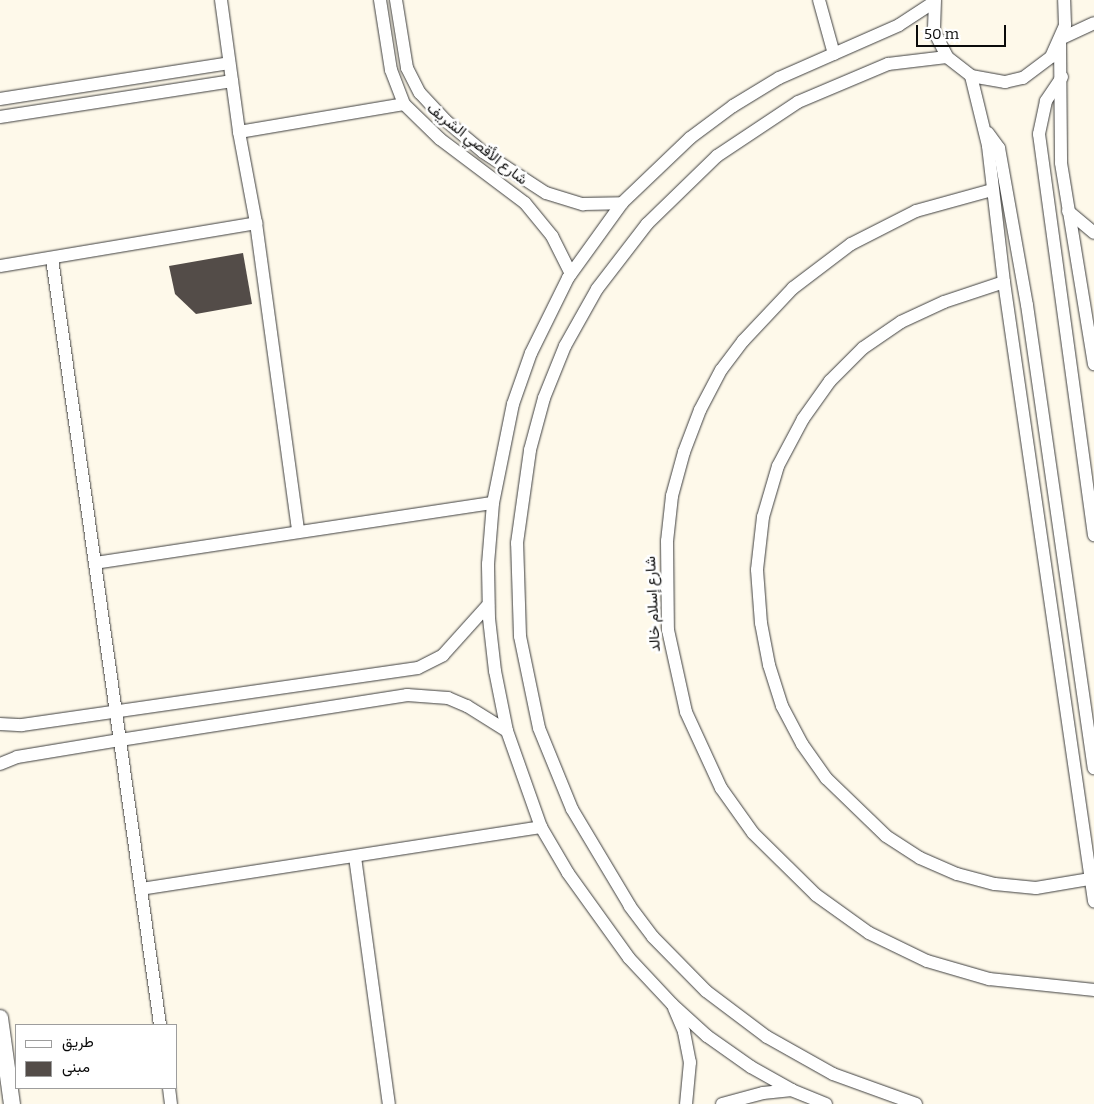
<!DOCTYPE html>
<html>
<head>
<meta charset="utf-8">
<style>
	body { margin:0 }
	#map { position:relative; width:1094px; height:1104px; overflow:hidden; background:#fef9ea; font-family:Bitter,Vazirmatn,serif }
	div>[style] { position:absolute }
	.building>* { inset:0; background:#534c48 }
	.roads { filter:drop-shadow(0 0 1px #3e3e3e) drop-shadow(0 0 1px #3e3e3e) }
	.minor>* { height:12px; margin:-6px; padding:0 6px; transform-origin:6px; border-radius:6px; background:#fff }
	.tertiary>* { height:16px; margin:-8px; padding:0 8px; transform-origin:8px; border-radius:8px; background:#fff }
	span { translate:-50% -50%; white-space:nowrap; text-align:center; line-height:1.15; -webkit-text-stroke:5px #fff; paint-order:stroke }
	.street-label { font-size:15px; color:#0b0b0b }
	.legend { position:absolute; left:15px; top:1024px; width:162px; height:65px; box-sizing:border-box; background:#fff; border:1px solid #9d9d9d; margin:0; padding:6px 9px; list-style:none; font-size:15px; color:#0b0b0b }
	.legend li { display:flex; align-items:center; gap:10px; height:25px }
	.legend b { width:25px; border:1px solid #9d9d9d }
	.scale { position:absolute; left:916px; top:25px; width:90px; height:22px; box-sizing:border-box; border:2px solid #0b0b0b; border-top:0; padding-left:6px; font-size:15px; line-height:18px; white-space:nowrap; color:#0b0b0b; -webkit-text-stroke:4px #fff; paint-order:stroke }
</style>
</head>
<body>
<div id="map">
	<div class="building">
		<div style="clip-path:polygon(243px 253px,252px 304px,196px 314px,175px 294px,169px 266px)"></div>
	</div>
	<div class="roads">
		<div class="minor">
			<div style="left:221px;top:0;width:133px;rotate:82.2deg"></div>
			<div style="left:239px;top:132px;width:93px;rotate:79.4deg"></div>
			<div style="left:256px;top:223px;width:311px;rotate:82.2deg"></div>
			<div style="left:380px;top:0;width:71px;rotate:81.1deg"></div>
			<div style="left:391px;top:70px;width:36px;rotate:69deg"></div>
			<div style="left:404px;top:104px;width:50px;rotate:44.2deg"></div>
			<div style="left:440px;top:139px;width:106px;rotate:37deg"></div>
			<div style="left:525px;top:203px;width:43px;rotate:50.7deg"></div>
			<div style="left:552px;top:236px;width:42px;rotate:63.4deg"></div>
			<div style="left:396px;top:0;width:69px;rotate:80.8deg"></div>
			<div style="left:407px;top:68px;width:28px;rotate:63deg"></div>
			<div style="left:420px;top:93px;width:37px;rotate:47deg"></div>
			<div style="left:445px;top:120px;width:50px;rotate:40.1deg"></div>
			<div style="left:483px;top:152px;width:75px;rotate:33.1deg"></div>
			<div style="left:546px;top:193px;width:39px;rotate:17deg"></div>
			<div style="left:583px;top:204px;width:39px;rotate:-1deg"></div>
			<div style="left:819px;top:0;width:56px;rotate:74.5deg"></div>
			<div style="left:935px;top:0;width:31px;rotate:92deg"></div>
			<div style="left:934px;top:31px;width:29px;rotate:63deg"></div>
			<div style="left:947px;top:57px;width:31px;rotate:38deg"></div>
			<div style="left:971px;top:76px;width:35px;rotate:10deg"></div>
			<div style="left:1005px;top:82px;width:18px;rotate:-13deg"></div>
			<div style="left:1023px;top:78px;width:35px;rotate:-37deg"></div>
			<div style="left:1051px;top:57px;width:35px;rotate:-66deg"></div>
			<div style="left:1065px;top:25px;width:25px;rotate:-92deg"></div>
			<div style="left:1062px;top:38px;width:35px;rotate:-25deg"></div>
			<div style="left:1060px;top:42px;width:121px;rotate:89.5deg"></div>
			<div style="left:1061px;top:163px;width:204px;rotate:80.7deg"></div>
			<div style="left:971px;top:76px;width:72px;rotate:76.3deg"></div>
			<div style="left:988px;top:146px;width:137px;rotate:83.3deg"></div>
			<div style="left:1004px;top:282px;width:626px;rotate:81.73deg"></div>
			<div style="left:1062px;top:77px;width:29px;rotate:124deg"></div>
			<div style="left:1046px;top:101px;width:34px;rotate:102deg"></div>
			<div style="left:1039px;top:134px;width:405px;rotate:82.2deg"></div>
			<div style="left:0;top:99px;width:232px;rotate:-8.9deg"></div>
			<div style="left:0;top:117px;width:235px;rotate:-8.8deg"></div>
			<div style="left:239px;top:132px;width:167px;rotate:-9.6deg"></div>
			<div style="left:988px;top:133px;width:19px;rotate:54deg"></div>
			<div style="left:999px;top:148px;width:159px;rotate:79.9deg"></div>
			<div style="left:1027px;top:305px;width:468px;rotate:81.8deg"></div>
			<div style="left:992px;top:190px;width:79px;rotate:164.6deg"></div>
			<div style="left:916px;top:211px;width:73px;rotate:153.1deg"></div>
			<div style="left:851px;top:244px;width:73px;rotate:142.8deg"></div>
			<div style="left:793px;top:288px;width:73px;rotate:133.3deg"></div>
			<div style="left:743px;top:341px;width:36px;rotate:127deg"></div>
			<div style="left:721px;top:370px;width:45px;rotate:117.7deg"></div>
			<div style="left:700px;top:410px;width:45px;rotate:110.9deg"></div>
			<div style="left:684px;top:452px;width:46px;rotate:105.3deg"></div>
			<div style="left:672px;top:496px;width:45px;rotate:96.3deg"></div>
			<div style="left:667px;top:541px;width:89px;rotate:89.4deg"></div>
			<div style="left:668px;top:630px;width:84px;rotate:77.6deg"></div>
			<div style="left:686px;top:712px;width:84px;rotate:65.3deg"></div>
			<div style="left:721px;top:788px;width:55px;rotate:54.6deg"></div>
			<div style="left:753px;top:833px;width:88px;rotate:44.5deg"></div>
			<div style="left:816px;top:895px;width:65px;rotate:35.6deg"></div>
			<div style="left:869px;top:933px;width:64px;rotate:25.8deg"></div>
			<div style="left:927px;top:961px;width:65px;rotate:16.2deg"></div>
			<div style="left:989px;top:979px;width:106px;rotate:6deg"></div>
			<div style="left:1068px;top:211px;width:34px;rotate:40deg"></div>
			<div style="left:52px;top:259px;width:774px;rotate:81.97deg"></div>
			<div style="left:0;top:266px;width:260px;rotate:-9.5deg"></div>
			<div style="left:1004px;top:282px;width:63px;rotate:161.6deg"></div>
			<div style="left:944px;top:302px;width:47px;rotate:155.1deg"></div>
			<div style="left:901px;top:322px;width:46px;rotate:145.6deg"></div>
			<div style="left:863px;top:348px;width:47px;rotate:135deg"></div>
			<div style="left:830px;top:381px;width:47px;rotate:125.4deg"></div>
			<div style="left:803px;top:419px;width:53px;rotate:118deg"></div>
			<div style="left:778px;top:466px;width:53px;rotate:106.4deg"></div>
			<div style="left:763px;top:517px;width:53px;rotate:96.5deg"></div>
			<div style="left:757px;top:570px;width:53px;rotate:85.7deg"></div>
			<div style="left:761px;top:623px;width:43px;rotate:79.2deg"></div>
			<div style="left:769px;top:665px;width:43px;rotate:72.4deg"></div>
			<div style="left:782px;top:706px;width:43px;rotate:62.2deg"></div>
			<div style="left:802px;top:744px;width:42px;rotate:54.8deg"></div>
			<div style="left:826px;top:778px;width:83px;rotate:44deg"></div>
			<div style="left:886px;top:836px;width:40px;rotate:32.9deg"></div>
			<div style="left:920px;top:858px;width:40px;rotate:23.4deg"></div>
			<div style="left:957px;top:874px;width:39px;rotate:15deg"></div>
			<div style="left:995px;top:884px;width:41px;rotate:5.6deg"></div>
			<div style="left:1036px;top:888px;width:55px;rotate:-9.5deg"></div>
			<div style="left:95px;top:563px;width:402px;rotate:-8.6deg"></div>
			<div style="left:0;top:724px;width:22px;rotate:3deg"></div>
			<div style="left:22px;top:725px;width:400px;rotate:-8.2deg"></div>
			<div style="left:418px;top:668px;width:28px;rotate:-27deg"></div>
			<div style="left:443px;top:655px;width:67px;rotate:-48deg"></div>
			<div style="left:0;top:764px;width:18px;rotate:-22deg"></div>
			<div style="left:17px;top:757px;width:104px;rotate:-9.4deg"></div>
			<div style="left:120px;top:740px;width:291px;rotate:-8.9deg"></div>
			<div style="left:407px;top:695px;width:41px;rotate:4.2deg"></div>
			<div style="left:448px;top:698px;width:21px;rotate:23deg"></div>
			<div style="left:467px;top:706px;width:47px;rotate:32deg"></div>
			<div style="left:355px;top:857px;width:249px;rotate:82.2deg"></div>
			<div style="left:141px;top:889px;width:405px;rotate:-8.8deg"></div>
			<div style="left:674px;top:1008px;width:26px;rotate:67deg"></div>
			<div style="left:684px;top:1032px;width:31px;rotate:79deg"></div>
			<div style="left:690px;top:1062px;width:42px;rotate:95.4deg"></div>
			<div style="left:169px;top:1088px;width:16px;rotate:83deg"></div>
			<div style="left:722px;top:1104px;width:42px;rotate:-15deg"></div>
			<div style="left:763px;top:1093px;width:29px;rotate:-6deg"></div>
			<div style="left:826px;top:1104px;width:37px;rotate:-158deg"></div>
			<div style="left:792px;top:1090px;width:47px;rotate:-150.7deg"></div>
			<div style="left:751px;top:1067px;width:54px;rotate:-144.8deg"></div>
			<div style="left:707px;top:1036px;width:47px;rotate:-137.6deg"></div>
			<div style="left:672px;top:1004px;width:63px;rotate:-133.1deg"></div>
			<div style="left:629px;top:958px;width:105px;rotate:-125.7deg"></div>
			<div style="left:568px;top:873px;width:53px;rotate:-120.4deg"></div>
			<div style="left:541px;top:827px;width:102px;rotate:-109.5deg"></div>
			<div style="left:507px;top:731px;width:61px;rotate:-101.3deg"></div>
			<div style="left:495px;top:671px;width:53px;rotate:-96.5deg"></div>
			<div style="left:489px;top:618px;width:54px;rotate:-91.1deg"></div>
			<div style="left:488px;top:564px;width:61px;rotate:-85.3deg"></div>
			<div style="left:493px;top:503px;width:101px;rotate:-78.6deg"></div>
			<div style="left:513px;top:404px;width:54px;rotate:-70.6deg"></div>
			<div style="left:531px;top:353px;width:84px;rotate:-63.7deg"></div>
			<div style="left:568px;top:278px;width:92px;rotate:-54.2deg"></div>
			<div style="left:622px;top:203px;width:94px;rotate:-43.7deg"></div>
			<div style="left:690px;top:138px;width:54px;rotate:-36.7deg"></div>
			<div style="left:733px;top:106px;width:54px;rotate:-31.3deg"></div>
			<div style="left:779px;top:78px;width:131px;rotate:-23.8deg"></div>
			<div style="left:899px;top:25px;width:42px;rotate:-33.3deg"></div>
			<div style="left:916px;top:1104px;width:88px;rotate:-160.1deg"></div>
			<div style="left:833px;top:1074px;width:76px;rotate:-150.7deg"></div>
			<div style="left:767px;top:1037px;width:76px;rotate:-143deg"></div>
			<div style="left:706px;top:991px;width:76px;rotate:-134.5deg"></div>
			<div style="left:653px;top:937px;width:39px;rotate:-127deg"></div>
			<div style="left:630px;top:906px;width:113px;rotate:-120.9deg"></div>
			<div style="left:572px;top:809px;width:87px;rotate:-112.2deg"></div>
			<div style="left:539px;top:728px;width:94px;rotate:-101.7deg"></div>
			<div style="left:520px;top:636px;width:93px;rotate:-91.8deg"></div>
			<div style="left:517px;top:543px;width:94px;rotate:-82deg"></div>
			<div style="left:530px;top:450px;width:54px;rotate:-74.9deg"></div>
			<div style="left:544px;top:398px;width:56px;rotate:-68deg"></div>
			<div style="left:565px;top:346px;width:65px;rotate:-60.7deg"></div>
			<div style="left:597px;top:289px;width:82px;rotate:-52.4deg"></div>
			<div style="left:647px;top:224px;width:98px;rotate:-44.2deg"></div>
			<div style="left:717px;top:156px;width:97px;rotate:-33.7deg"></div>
			<div style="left:798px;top:102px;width:98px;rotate:-22.9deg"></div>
			<div style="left:888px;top:64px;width:59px;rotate:-6.8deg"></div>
		</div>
		<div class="tertiary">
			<div style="left:0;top:1018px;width:87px;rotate:82.1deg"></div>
		</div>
	</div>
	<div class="street-label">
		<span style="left:477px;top:144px;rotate:38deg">شارع الأقصي الشريف</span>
		<span style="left:653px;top:604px;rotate:-93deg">شارع إسلام خالد</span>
	</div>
	<ul class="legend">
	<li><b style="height:6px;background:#fff"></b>طريق</li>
	<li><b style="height:14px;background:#534c48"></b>مبنى</li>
	</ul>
	<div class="scale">50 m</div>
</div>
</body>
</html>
